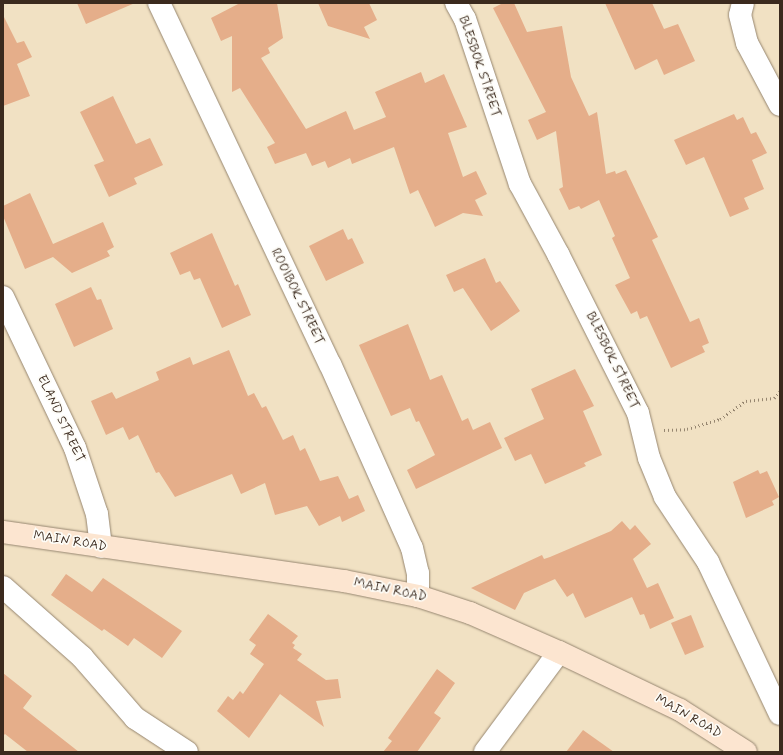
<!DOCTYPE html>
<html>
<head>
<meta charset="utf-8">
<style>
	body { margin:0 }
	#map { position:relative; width:783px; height:755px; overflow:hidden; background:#f1e1c3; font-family:Mynerve,sans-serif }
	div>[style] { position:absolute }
	.building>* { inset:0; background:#e5ae8a }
	.path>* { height:2.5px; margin-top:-1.25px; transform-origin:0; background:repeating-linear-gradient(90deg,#968670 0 1px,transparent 0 4px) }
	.roads { filter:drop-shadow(0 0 1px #968670) drop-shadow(0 0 1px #968670) }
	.minor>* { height:22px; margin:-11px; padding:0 11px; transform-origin:11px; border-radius:11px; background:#fff }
	.secondary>* { height:22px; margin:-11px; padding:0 11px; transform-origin:11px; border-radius:11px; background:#fce5d0 }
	span { translate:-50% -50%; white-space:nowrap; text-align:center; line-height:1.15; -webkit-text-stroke:3.5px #fdfcf7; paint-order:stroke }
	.street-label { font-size:13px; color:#3b2a1e }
	.frame { position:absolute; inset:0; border:4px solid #3b2a1e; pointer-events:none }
</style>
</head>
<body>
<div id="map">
	<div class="building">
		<div style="clip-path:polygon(77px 3px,135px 3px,86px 24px)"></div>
		<div style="clip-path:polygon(240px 3px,277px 3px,283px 38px,268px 48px,270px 53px,261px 58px,306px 129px,346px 111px,354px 130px,386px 117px,375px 92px,421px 72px,425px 83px,444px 74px,467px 127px,448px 133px,463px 177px,476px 171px,487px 194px,475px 200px,483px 216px,463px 213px,435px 227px,418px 190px,410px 194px,394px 147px,352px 164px,350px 158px,328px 168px,325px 161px,312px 166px,306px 153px,275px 164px,267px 147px,275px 143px,240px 88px,232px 92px,232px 36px,221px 41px,211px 18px)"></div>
		<div style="clip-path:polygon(318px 3px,369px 3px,377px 20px,364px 27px,370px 39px,328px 26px)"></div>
		<div style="clip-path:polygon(503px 3px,514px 3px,527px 32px,562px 26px,571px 77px,589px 116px,597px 112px,606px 174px,615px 171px,616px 174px,626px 170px,658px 237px,652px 240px,690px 322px,699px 318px,709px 343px,702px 346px,705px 352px,671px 368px,647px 316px,640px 319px,637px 311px,631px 314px,615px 285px,630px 278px,612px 238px,615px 236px,599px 200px,581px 209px,579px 206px,569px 210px,559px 189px,563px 187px,556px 131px,537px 140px,528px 120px,546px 112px,493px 8px)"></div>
		<div style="clip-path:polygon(605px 3px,652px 3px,664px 29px,678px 24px,695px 61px,664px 75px,657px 59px,635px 70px)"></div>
		<div style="clip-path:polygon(3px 15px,17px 43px,24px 41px,32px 57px,17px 64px,30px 96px,3px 106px)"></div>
		<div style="clip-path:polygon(113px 96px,136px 144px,150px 138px,163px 165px,134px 178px,137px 184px,109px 197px,94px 165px,104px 161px,80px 112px)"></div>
		<div style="clip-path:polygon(734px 114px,737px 120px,743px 117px,751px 134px,756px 132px,767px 153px,752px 160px,764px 189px,744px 198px,749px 209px,730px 217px,704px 157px,686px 165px,674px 140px)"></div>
		<div style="clip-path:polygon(30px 193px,53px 244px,103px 222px,114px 247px,107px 251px,110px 256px,72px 273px,53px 257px,25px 269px,3px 216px,3px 206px)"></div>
		<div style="clip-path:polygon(343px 229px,348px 240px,352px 238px,364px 263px,326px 281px,309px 246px)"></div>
		<div style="clip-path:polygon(212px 233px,235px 286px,238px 284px,251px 315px,222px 328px,200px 278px,194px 280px,190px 271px,180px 275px,170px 253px)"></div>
		<div style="clip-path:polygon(485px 258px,496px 283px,500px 281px,520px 311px,491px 331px,463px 288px,454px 292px,446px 275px)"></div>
		<div style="clip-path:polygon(91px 287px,97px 300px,101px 299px,113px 329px,74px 347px,55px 304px)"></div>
		<div style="clip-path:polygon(408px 324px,430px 380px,442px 375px,462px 421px,468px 418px,473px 430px,490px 422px,502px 448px,416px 489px,407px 470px,435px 455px,419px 421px,416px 422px,410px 408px,391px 416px,359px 345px)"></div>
		<div style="clip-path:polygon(229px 350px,248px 396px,254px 393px,262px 408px,266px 406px,283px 440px,293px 435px,300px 451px,305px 448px,320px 481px,338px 476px,349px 499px,358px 495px,365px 511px,342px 522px,340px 516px,319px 526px,307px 506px,275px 515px,265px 483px,241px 494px,232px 474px,175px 497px,159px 472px,156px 473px,138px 435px,129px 440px,123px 427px,106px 435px,91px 401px,112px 392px,116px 399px,159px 380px,156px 372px,190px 357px,193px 365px)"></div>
		<div style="clip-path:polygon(575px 369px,594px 406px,583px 411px,602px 455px,584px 463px,586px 466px,545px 484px,531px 454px,515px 461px,504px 438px,544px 419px,531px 389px)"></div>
		<div style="clip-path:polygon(758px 470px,760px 474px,767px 471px,779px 497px,772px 501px,774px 505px,746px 518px,733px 482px)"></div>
		<div style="clip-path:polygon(622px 521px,630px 530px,635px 525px,651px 544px,633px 559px,647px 588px,658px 583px,674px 618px,650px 629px,644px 614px,640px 615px,632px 597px,585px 618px,573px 593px,567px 597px,555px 579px,524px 593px,515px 610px,471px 588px,542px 555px,544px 559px,550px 557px,611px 531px)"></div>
		<div style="clip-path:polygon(66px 574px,92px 592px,103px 578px,182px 631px,162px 658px,134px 638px,128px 646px,104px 629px,102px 631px,51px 595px)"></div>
		<div style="clip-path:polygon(268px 614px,298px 636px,292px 643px,295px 645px,293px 648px,302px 654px,297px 660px,326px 680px,338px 679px,341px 698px,316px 701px,324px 727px,280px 694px,249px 738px,217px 711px,228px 696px,233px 700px,240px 691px,243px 694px,264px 664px,250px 654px,256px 645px,249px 640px)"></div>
		<div style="clip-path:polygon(691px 615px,704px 647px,685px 655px,671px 623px)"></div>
		<div style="clip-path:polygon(437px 669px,455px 683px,434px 713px,441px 718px,417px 752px,383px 752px,392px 741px,388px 738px)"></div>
		<div style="clip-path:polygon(3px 673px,32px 696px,23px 708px,79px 752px,28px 752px,5px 734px,3px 736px)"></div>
		<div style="clip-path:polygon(583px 730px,614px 752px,566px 752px)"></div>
	</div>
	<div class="path">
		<div style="left:664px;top:430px;width:23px;rotate:-2deg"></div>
		<div style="left:687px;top:429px;width:34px;rotate:-17deg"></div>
		<div style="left:720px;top:419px;width:32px;rotate:-35deg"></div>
		<div style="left:746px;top:401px;width:28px;rotate:-6deg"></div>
		<div style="left:774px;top:398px;width:9px;rotate:-49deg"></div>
	</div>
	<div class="roads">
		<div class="minor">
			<div style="left:159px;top:3px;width:399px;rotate:64.7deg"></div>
			<div style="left:330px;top:364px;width:201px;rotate:66deg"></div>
			<div style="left:412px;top:548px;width:26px;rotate:77deg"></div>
			<div style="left:418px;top:573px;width:23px;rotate:90deg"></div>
			<div style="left:456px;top:3px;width:18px;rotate:61deg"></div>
			<div style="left:465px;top:19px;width:174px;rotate:71.6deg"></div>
			<div style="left:520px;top:184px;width:80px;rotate:61.5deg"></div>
			<div style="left:558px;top:254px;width:178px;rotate:63.3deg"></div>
			<div style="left:638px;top:413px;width:46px;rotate:76.3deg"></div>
			<div style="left:649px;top:458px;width:42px;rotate:67.7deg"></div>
			<div style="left:665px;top:497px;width:78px;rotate:56.5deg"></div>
			<div style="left:708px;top:562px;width:168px;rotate:64.7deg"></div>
			<div style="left:743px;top:3px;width:12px;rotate:104deg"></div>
			<div style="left:740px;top:15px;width:29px;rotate:76deg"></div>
			<div style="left:747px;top:43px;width:70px;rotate:62deg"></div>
			<div style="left:3px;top:297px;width:167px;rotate:64.5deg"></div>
			<div style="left:75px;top:448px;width:70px;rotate:71.6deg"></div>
			<div style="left:97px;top:514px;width:33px;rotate:83deg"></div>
			<div style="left:3px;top:587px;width:106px;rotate:41.5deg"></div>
			<div style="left:82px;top:657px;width:81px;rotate:49deg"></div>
			<div style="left:135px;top:718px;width:62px;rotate:33.2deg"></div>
			<div style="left:485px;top:752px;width:124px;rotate:-53.5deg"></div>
		</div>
		<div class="secondary">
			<div style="left:3px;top:532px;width:345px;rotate:8.2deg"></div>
			<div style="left:344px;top:581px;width:76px;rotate:11.5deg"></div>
			<div style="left:418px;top:596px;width:55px;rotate:18.1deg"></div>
			<div style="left:470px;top:613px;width:97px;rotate:23.7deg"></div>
			<div style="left:559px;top:652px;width:134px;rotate:25.6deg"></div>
			<div style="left:680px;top:710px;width:78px;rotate:32.5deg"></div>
		</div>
	</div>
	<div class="street-label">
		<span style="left:479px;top:67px;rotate:71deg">BLESBOK STREET</span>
		<span style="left:297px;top:297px;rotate:64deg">ROOIBOK STREET</span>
		<span style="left:612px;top:361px;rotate:64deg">BLESBOK STREET</span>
		<span style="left:60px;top:419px;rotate:65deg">ELAND STREET</span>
		<span style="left:70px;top:542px;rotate:9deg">MAIN ROAD</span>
		<span style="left:390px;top:591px;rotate:12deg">MAIN ROAD</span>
		<span style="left:688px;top:717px;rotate:30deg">MAIN ROAD</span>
	</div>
	<div class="frame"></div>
</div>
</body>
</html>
